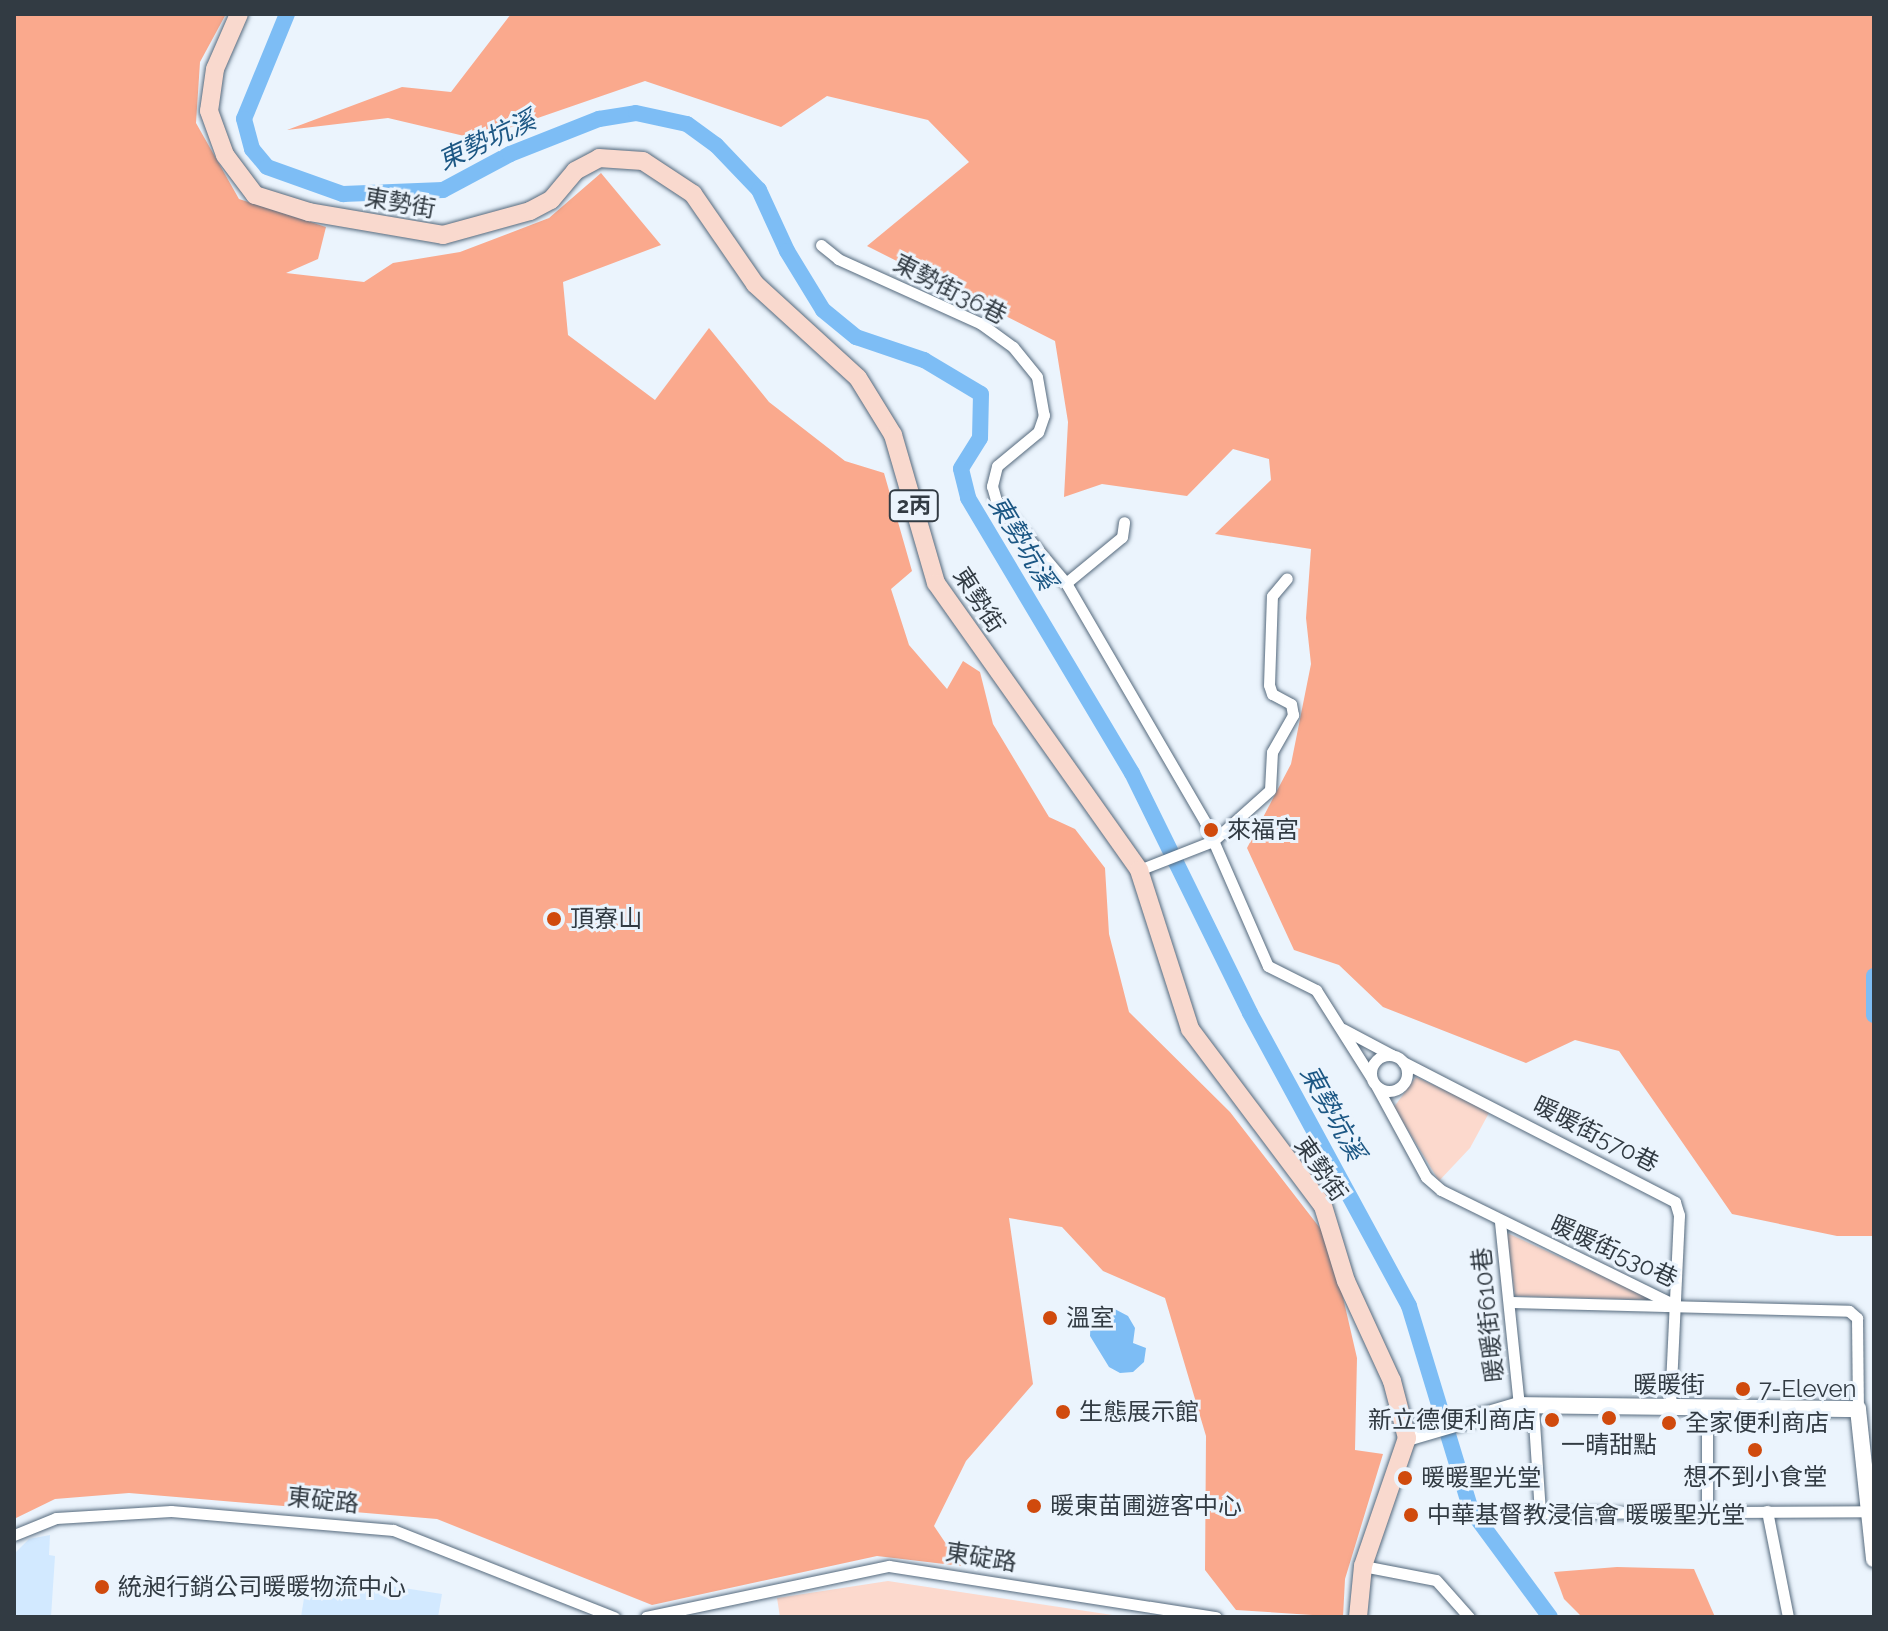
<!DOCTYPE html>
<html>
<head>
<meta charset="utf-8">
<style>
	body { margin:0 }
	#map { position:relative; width:1888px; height:1631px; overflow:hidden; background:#ebf4fd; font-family:Raleway,"Noto Sans TC",sans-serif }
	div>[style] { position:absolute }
	.built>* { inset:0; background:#d2e9ff }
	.green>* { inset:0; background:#fcd9cd }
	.forest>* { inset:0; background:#faa98d }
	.water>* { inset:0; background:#7dbdf5 }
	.river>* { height:16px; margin:-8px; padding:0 8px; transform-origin:8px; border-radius:8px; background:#7dbdf5 }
	.roads { filter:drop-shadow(0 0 2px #566a7d) drop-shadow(0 0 2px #566a7d) }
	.street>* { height:11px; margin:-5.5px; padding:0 5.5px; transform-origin:5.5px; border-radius:5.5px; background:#fff }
	.street>.ring { margin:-5.5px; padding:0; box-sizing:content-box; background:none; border:11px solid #fff; border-radius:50% }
	.secondary>* { height:16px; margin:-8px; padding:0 8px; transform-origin:8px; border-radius:8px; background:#fff }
	.primary>* { height:18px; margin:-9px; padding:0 9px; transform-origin:9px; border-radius:9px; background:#f9d9ce }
	.dots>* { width:22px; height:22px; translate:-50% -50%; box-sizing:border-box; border:4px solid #ebf4fd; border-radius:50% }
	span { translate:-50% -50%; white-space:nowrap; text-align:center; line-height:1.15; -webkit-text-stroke:6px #ebf4fd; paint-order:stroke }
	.shield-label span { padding:2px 6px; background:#ebf4fd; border:2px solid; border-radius:6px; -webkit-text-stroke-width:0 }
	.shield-label { font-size:22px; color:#323b43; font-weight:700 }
	.street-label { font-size:24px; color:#323b43 }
	.poi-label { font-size:24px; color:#323b43 }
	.left { translate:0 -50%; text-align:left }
	.right { translate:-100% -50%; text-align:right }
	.water-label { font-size:26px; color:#1c5784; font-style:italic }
	.frame { position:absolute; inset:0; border:16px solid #323b43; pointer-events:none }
</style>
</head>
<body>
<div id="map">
	<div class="built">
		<div style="clip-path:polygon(50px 1535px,49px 1555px,55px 1556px,51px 1617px,14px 1617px,14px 1554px,29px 1539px)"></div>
		<div style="clip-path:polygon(308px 1573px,442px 1594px,438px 1617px,301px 1617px)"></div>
	</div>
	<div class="green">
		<div style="clip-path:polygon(1416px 1077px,1490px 1111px,1470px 1148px,1439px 1181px,1394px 1107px)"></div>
		<div style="clip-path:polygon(1507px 1233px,1655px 1300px,1515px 1296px)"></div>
		<div style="clip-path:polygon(888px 1581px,1119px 1616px,1118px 1617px,780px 1617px,777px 1598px)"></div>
	</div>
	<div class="forest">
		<div style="clip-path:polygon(14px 14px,226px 14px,200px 62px,196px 123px,239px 199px,326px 227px,318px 259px,286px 273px,364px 282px,393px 263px,460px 252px,549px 218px,601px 173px,661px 245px,563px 282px,568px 335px,655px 400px,709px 328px,769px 402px,845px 461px,884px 473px,912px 571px,891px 589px,909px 645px,947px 689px,963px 661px,980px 672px,993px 724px,1049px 817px,1075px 829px,1105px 868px,1109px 934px,1129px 1012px,1230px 1112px,1330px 1241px,1357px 1358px,1355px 1450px,1383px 1454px,1345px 1579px,1343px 1617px,1236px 1610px,1205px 1570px,1206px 1436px,1165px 1298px,1103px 1271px,1062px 1227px,1009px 1218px,1033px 1384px,966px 1461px,934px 1526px,961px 1566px,877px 1556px,652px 1605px,437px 1519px,129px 1493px,55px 1499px,14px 1519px)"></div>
		<div style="clip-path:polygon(511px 14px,1874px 14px,1874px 1236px,1837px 1236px,1732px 1214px,1619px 1051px,1575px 1040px,1526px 1063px,1383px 1007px,1339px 965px,1294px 950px,1247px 848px,1291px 764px,1311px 664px,1306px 618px,1311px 549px,1215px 534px,1271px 480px,1269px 459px,1233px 449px,1187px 496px,1102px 484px,1064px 497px,1068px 422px,1055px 341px,867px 246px,969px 162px,928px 120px,827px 96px,781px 127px,645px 81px,477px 139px,388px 118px,287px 130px,402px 87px,451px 92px)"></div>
		<div style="clip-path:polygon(1617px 1567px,1694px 1569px,1715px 1617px,1582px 1617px,1564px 1599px,1554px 1572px)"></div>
	</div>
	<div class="water">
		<div style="clip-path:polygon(1109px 1306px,1128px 1316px,1135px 1328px,1133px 1343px,1146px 1348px,1144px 1362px,1133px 1372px,1120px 1373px,1109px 1367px,1090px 1336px,1091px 1316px)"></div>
	</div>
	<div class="river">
		<div style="left:287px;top:14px;width:113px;rotate:112.3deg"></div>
		<div style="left:244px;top:119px;width:31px;rotate:75deg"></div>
		<div style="left:252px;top:149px;width:23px;rotate:50deg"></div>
		<div style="left:267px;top:167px;width:81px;rotate:19.6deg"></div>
		<div style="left:343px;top:194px;width:100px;rotate:-2.3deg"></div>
		<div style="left:443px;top:190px;width:76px;rotate:-28.2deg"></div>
		<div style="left:510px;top:154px;width:96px;rotate:-21.5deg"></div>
		<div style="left:599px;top:119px;width:37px;rotate:-9deg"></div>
		<div style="left:636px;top:113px;width:52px;rotate:12.2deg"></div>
		<div style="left:687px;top:124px;width:36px;rotate:36deg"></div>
		<div style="left:716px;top:145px;width:62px;rotate:46.3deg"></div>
		<div style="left:759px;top:190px;width:67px;rotate:65.3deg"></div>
		<div style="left:787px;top:251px;width:69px;rotate:58.6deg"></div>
		<div style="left:823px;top:310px;width:43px;rotate:39.3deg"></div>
		<div style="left:856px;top:337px;width:72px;rotate:18.7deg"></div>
		<div style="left:924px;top:360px;width:66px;rotate:30.8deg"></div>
		<div style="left:981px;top:394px;width:44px;rotate:91.3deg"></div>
		<div style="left:980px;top:438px;width:36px;rotate:122deg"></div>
		<div style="left:961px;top:469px;width:30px;rotate:76deg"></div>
		<div style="left:968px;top:498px;width:320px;rotate:59.2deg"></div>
		<div style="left:1132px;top:773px;width:267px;rotate:63.8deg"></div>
		<div style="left:1250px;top:1013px;width:333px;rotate:61.5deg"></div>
		<div style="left:1409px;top:1306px;width:213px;rotate:73.1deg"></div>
		<div style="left:1471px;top:1510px;width:133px;rotate:53.6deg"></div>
		<div style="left:1874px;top:976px;width:39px;rotate:90deg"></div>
	</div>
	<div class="roads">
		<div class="street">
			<div style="left:821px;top:245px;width:22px;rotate:39deg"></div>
			<div style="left:838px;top:259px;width:156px;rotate:24.3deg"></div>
			<div style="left:980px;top:323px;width:41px;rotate:36deg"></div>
			<div style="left:1013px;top:347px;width:38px;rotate:51deg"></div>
			<div style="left:1037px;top:377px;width:39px;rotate:80deg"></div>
			<div style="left:1044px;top:415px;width:18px;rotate:109deg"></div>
			<div style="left:1038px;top:432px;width:53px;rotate:140.3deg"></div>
			<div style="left:997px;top:466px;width:21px;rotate:104deg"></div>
			<div style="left:992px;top:486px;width:15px;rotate:74deg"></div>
			<div style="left:996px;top:500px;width:109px;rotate:49.9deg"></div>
			<div style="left:1066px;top:583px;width:276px;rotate:59.8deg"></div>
			<div style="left:1205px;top:822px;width:157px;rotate:66.4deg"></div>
			<div style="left:1268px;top:966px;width:54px;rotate:26.6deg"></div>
			<div style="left:1316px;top:990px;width:103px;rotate:57.7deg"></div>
			<div style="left:1066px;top:583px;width:72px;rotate:-39.4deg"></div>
			<div style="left:1122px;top:537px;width:15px;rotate:-82deg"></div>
			<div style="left:1139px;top:870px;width:79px;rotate:-21.4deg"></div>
			<div style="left:1213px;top:841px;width:76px;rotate:-41.8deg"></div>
			<div style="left:1270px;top:790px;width:38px;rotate:-87deg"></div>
			<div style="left:1272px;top:752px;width:43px;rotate:-60.4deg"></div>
			<div style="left:1293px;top:715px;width:11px;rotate:-100deg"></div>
			<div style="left:1291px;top:704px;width:21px;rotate:-152deg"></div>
			<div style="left:1272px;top:694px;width:9px;rotate:-108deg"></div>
			<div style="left:1269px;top:685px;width:89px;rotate:-88.1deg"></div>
			<div style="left:1272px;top:596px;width:23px;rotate:-50deg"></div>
			<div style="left:1343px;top:1029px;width:55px;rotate:28deg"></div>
			<div class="ring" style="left:1371px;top:1055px;width:25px;height:25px"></div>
			<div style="left:1403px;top:1062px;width:306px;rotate:27.2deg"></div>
			<div style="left:1675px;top:1202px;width:14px;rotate:73deg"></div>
			<div style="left:1679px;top:1215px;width:194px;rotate:92.7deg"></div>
			<div style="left:1377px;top:1087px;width:102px;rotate:61.4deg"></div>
			<div style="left:1426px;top:1177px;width:20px;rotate:41deg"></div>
			<div style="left:1441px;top:1190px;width:256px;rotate:26.2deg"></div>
			<div style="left:1500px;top:1222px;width:184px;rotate:84.1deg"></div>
			<div style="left:1511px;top:1302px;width:338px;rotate:1.5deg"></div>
			<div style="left:1849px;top:1311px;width:11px;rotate:41deg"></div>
			<div style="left:1857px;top:1318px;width:91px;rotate:89.4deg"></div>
			<div style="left:1533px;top:1407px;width:106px;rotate:86.2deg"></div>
			<div style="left:1540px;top:1513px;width:331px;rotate:-0.3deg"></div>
			<div style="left:1767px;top:1511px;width:108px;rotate:78.8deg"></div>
			<div style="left:1707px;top:1513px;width:104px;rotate:-90deg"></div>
			<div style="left:14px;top:1535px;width:45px;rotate:-22deg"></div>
			<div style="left:56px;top:1518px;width:115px;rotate:-3.5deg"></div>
			<div style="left:171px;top:1511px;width:223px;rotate:4.9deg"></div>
			<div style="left:393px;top:1530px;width:238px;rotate:21.5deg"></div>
			<div style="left:1363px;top:1566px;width:74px;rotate:10.9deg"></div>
			<div style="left:1436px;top:1580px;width:50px;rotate:48.3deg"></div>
			<div style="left:646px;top:1617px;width:248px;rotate:-11.9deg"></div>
			<div style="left:889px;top:1566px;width:331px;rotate:8.9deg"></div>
		</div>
		<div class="secondary">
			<div style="left:1407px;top:1438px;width:117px;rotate:-16.4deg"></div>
			<div style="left:1519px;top:1405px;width:339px;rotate:0.7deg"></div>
			<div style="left:1858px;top:1409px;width:151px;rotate:83.9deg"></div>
		</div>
		<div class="primary">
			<div style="left:239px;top:14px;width:60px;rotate:113.6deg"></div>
			<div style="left:215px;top:69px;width:42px;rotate:98.1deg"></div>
			<div style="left:209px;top:111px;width:47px;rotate:70deg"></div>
			<div style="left:225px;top:155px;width:50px;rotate:53.1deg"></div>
			<div style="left:255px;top:195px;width:57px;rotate:17.5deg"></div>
			<div style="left:309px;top:212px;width:136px;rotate:9.7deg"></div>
			<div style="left:443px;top:235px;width:90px;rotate:-15.4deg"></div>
			<div style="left:530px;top:211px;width:24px;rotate:-28deg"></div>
			<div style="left:551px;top:200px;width:38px;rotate:-50deg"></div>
			<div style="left:575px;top:171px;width:27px;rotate:-28deg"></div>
			<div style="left:599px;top:158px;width:44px;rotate:3.9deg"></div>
			<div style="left:643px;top:161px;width:60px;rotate:33.4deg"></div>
			<div style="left:693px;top:194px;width:109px;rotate:55.4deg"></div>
			<div style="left:755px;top:284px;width:139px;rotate:42.4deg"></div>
			<div style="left:858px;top:378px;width:67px;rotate:58.4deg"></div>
			<div style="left:893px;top:435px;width:154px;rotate:73.8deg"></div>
			<div style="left:936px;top:583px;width:352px;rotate:54.7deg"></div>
			<div style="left:1139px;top:870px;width:167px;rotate:72.2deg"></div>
			<div style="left:1190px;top:1029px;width:221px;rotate:53.1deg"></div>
			<div style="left:1323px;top:1206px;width:78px;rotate:73deg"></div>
			<div style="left:1346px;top:1281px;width:110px;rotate:65.3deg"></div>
			<div style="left:1392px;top:1381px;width:59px;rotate:75.3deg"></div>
			<div style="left:1407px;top:1438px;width:135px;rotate:109deg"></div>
			<div style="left:1363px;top:1566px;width:51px;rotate:95.6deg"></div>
		</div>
	</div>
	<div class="dots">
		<div style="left:1211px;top:830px;background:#d04a0d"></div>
		<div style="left:554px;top:919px;background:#d04a0d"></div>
		<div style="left:1050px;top:1318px;background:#d04a0d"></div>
		<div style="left:1743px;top:1389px;background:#d04a0d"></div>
		<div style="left:1063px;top:1412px;background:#d04a0d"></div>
		<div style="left:1609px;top:1418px;background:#d04a0d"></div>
		<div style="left:1552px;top:1420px;background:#d04a0d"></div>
		<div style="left:1669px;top:1423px;background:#d04a0d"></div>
		<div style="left:1755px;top:1450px;background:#d04a0d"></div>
		<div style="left:1405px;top:1478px;background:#d04a0d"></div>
		<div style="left:1034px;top:1506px;background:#d04a0d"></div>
		<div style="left:1411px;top:1515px;background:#d04a0d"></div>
		<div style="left:102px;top:1587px;background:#d04a0d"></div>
	</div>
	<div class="shield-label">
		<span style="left:914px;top:506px">2丙</span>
	</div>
	<div class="street-label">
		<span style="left:400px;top:203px;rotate:10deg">東勢街</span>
		<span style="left:950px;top:289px;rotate:27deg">東勢街36巷</span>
		<span style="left:979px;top:600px;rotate:57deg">東勢街</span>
		<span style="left:1596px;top:1134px;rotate:27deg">暖暖街570巷</span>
		<span style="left:1321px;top:1169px;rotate:55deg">東勢街</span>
		<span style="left:1614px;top:1251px;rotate:25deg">暖暖街530巷</span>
		<span style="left:1488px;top:1315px;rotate:-96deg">暖暖街610巷</span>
		<span style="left:1669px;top:1385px">暖暖街</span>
		<span style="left:323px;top:1500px;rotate:6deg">東碇路</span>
		<span style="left:981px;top:1557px;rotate:9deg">東碇路</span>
	</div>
	<div class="poi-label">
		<span class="left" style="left:1227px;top:830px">來福宮</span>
		<span class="left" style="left:570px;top:919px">頂寮山</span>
		<span class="left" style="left:1066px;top:1318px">溫室</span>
		<span class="left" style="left:1759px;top:1389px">7-Eleven</span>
		<span class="left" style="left:1079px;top:1412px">生態展示館</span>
		<span class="right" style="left:1536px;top:1420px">新立德便利商店</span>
		<span class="left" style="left:1685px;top:1423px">全家便利商店</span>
		<span style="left:1609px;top:1445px">一晴甜點</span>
		<span style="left:1755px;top:1477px">想不到小食堂</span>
		<span class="left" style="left:1421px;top:1478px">暖暖聖光堂</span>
		<span class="left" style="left:1050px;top:1506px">暖東苗圃遊客中心</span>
		<span class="left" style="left:1427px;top:1515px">中華基督教浸信會 暖暖聖光堂</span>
		<span class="left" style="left:118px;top:1587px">統昶行銷公司暖暖物流中心</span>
	</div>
	<div class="water-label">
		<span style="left:487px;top:141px;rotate:-25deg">東勢坑溪</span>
		<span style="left:1022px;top:543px;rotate:59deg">東勢坑溪</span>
		<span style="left:1332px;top:1113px;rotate:61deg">東勢坑溪</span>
	</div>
	<div class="frame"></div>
</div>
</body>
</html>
